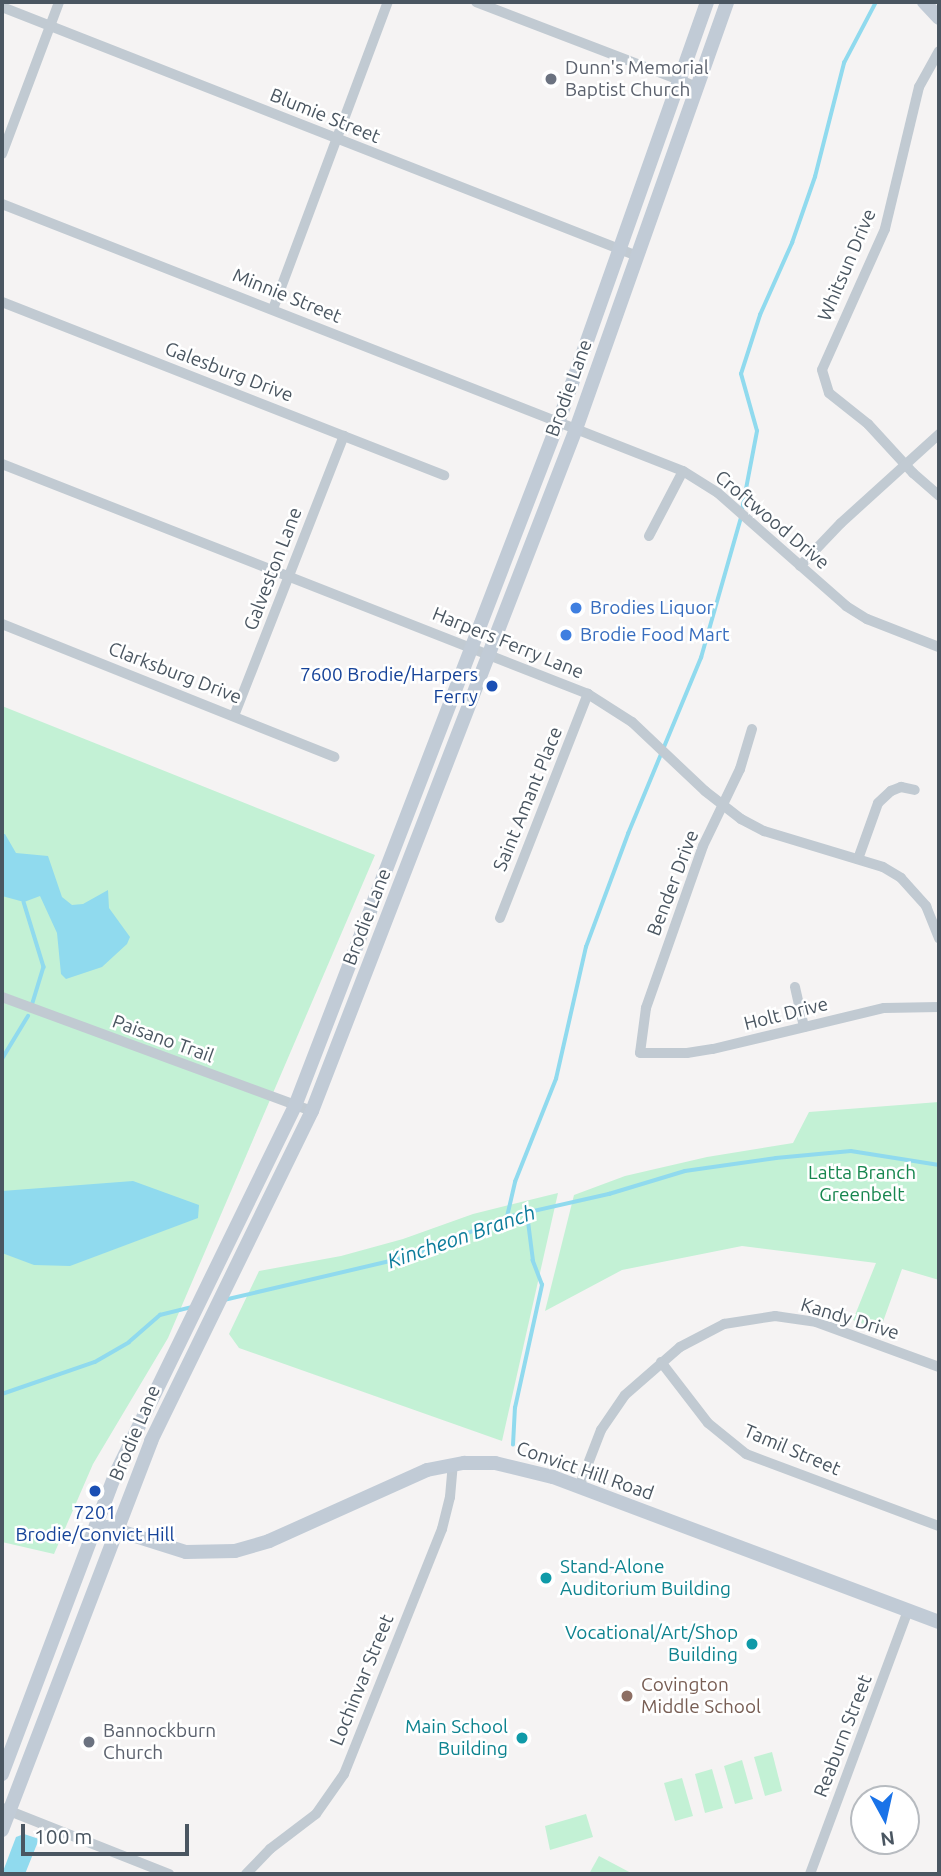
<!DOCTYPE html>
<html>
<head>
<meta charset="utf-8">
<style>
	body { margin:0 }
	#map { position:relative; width:941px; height:1876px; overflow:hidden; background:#f5f3f3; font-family:Ubuntu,sans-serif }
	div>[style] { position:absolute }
	.green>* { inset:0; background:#c3f1d5 }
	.water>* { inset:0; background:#90daee }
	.stream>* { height:3.5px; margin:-1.75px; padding:0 1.75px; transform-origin:1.75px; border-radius:1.75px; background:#90daee }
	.street>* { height:10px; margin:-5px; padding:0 5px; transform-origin:5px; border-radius:5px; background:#c1cad2 }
	.secondary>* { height:14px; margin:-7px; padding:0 7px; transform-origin:7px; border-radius:7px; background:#c1cbd6 }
	.dots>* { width:19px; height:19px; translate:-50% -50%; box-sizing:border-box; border:4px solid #fff; border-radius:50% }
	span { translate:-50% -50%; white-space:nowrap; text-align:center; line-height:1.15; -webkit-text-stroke:5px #fff; paint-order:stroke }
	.worship-label { font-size:19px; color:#5b616d }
	.left { translate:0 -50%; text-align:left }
	.street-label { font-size:19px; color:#4a5661 }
	.shop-label { font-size:19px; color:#366cbe }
	.transit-label { font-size:19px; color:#164399 }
	.right { translate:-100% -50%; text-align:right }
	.park-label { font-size:19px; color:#17864f }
	.culture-label { font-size:19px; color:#0d838f }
	.education-label { font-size:19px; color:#785e54 }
	.water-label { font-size:21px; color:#0c7c9b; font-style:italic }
	.frame { position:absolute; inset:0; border:4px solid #4a5661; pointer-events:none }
	.north { position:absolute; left:850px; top:1785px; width:70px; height:70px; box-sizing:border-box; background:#fff; border:2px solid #b7bbc0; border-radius:50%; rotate:172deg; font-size:19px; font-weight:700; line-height:28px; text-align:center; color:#4a5661 }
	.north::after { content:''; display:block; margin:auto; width:24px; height:32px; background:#1a73e8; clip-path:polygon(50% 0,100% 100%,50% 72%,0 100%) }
	.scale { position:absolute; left:21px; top:1824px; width:168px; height:32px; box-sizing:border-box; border:4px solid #4a5661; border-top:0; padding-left:9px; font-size:21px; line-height:24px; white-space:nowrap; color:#4a5661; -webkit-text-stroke:5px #fff; paint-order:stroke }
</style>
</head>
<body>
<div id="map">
	<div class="green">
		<div style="clip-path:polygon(2px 706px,375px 855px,168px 1338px,93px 1464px,54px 1554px,2px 1542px)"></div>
		<div style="clip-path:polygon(939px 1102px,939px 1280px,902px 1269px,880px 1330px,853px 1320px,876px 1263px,742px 1246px,622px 1270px,545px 1311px,574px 1195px,625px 1176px,707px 1157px,793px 1143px,809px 1112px)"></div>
		<div style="clip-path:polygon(558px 1193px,502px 1441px,239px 1348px,229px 1334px,259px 1271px,341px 1256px,403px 1239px,473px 1214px)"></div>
		<div style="clip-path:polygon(772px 1752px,782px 1791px,765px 1796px,754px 1757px)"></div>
		<div style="clip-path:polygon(742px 1760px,753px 1799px,735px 1804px,724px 1766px)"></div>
		<div style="clip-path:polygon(712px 1769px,723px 1808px,705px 1813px,695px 1774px)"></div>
		<div style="clip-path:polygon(682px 1778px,693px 1816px,675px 1821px,664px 1783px)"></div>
		<div style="clip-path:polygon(586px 1814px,593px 1837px,550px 1850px,545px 1826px)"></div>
		<div style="clip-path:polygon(599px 1856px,633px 1874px,589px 1874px)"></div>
	</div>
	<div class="water">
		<div style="clip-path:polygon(2px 834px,5px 834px,16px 853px,48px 856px,62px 897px,72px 905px,83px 904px,108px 890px,109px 908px,130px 937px,127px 944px,102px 967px,66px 979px,61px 974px,57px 933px,40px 896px,24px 902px,2px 896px)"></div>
		<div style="clip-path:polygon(133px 1181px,199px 1205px,198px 1218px,70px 1266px,34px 1265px,2px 1253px,2px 1191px)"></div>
		<div style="clip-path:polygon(24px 1834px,39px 1839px,25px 1874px,2px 1874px,16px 1837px)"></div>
	</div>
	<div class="stream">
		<div style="left:742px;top:510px;width:80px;rotate:-79.2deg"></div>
		<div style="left:757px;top:431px;width:59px;rotate:-105.7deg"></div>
		<div style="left:741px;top:374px;width:62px;rotate:-72.1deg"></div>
		<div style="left:760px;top:315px;width:79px;rotate:-66deg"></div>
		<div style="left:792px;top:243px;width:70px;rotate:-70.8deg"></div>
		<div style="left:815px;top:177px;width:118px;rotate:-75.7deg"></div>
		<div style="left:844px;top:63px;width:69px;rotate:-62.3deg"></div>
		<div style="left:24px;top:902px;width:68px;rotate:72.9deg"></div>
		<div style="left:44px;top:967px;width:38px;rotate:107deg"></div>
		<div style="left:2px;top:1059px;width:50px;rotate:-58.8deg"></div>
		<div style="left:507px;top:1217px;width:36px;rotate:-77deg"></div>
		<div style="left:515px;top:1182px;width:111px;rotate:-68.3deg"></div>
		<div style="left:556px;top:1079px;width:135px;rotate:-77.2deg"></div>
		<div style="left:586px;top:947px;width:121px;rotate:-69.6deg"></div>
		<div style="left:628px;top:834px;width:191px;rotate:-67.5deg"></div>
		<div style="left:701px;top:658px;width:146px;rotate:-74.1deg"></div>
		<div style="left:224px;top:1300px;width:193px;rotate:-13.2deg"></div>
		<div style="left:412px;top:1256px;width:103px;rotate:-22.3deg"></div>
		<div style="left:507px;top:1217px;width:105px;rotate:-12.7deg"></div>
		<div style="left:609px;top:1194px;width:79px;rotate:-16.8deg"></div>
		<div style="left:685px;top:1171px;width:92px;rotate:-8.1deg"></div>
		<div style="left:776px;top:1158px;width:75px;rotate:-5.3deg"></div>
		<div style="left:851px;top:1151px;width:89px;rotate:9deg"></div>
		<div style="left:2px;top:1394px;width:98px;rotate:-19deg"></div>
		<div style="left:95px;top:1362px;width:39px;rotate:-30deg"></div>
		<div style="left:129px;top:1342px;width:41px;rotate:-41.1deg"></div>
		<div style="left:160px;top:1315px;width:33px;rotate:-14deg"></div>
		<div style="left:513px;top:1445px;width:37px;rotate:-87deg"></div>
		<div style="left:515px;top:1408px;width:126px;rotate:-77.6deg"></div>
		<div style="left:542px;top:1285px;width:26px;rotate:-111deg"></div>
		<div style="left:533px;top:1261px;width:47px;rotate:-97.3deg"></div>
	</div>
	<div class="street">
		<div style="left:476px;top:2px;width:237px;rotate:21deg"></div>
		<div style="left:2px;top:7px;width:682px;rotate:21.41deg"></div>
		<div style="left:939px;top:51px;width:41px;rotate:119.1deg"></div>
		<div style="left:919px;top:87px;width:146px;rotate:103.5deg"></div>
		<div style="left:885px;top:229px;width:154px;rotate:114.1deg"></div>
		<div style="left:822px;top:370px;width:24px;rotate:73deg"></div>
		<div style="left:829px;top:393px;width:50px;rotate:38.5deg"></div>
		<div style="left:868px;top:424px;width:67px;rotate:47.4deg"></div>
		<div style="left:913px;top:473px;width:35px;rotate:41deg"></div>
		<div style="left:2px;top:154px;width:162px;rotate:-69.4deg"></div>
		<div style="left:2px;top:204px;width:731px;rotate:21.41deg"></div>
		<div style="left:683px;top:471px;width:41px;rotate:32.2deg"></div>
		<div style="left:718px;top:493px;width:171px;rotate:41.4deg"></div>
		<div style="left:846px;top:606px;width:25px;rotate:32deg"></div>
		<div style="left:867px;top:619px;width:77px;rotate:21.3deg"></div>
		<div style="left:2px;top:302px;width:475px;rotate:21.4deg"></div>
		<div style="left:273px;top:309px;width:328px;rotate:-69.5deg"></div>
		<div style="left:2px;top:464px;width:630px;rotate:21.43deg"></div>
		<div style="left:588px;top:694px;width:52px;rotate:32.5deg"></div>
		<div style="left:632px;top:722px;width:100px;rotate:43.4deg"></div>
		<div style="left:705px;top:791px;width:46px;rotate:37.9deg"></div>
		<div style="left:741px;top:819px;width:26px;rotate:28deg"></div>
		<div style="left:764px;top:831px;width:124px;rotate:16.8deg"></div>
		<div style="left:883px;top:867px;width:21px;rotate:31deg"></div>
		<div style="left:901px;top:878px;width:38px;rotate:48deg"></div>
		<div style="left:926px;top:906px;width:35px;rotate:68deg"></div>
		<div style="left:649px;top:536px;width:73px;rotate:-62.4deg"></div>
		<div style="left:800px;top:566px;width:59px;rotate:-46.4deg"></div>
		<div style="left:841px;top:523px;width:132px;rotate:-42.2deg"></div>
		<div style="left:2px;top:624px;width:358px;rotate:21.8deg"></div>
		<div style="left:234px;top:716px;width:301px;rotate:-68.6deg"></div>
		<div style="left:752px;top:729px;width:42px;rotate:106.7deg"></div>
		<div style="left:740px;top:769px;width:85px;rotate:115.7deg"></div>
		<div style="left:703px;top:846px;width:172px;rotate:109.4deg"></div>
		<div style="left:646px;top:1008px;width:45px;rotate:97.6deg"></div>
		<div style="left:640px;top:1053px;width:47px"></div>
		<div style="left:687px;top:1053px;width:26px;rotate:-9deg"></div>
		<div style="left:713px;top:1049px;width:176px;rotate:-13.5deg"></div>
		<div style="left:884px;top:1008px;width:55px;rotate:-1deg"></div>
		<div style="left:858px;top:859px;width:59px;rotate:-70.3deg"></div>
		<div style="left:878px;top:803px;width:18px;rotate:-43deg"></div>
		<div style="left:891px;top:791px;width:11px;rotate:-22deg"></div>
		<div style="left:901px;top:787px;width:14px;rotate:12deg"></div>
		<div style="left:500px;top:918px;width:241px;rotate:-68.6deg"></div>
		<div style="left:795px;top:987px;width:41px;rotate:77.3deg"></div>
		<div style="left:2px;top:997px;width:330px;rotate:20.2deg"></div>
		<div style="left:661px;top:1362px;width:77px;rotate:52.4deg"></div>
		<div style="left:708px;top:1423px;width:49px;rotate:39.2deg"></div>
		<div style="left:746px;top:1454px;width:206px;rotate:20.5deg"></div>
		<div style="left:579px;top:1487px;width:61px;rotate:-68.9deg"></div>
		<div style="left:601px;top:1430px;width:42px;rotate:-55.6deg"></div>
		<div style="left:625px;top:1395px;width:73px;rotate:-41.1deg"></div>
		<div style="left:680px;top:1347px;width:50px;rotate:-27.6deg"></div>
		<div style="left:724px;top:1324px;width:52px;rotate:-8.9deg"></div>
		<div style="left:775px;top:1316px;width:41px;rotate:8.3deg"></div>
		<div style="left:816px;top:1322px;width:131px;rotate:20.1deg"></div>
		<div style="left:2px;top:1808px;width:180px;rotate:21.6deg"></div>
		<div style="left:246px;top:1874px;width:35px;rotate:-46deg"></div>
		<div style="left:270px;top:1849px;width:58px;rotate:-37.3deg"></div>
		<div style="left:316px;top:1814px;width:49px;rotate:-55deg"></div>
		<div style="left:344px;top:1774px;width:264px;rotate:-68.2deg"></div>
		<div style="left:442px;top:1529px;width:33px;rotate:-76deg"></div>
		<div style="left:450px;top:1497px;width:32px;rotate:-85deg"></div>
		<div style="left:810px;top:1874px;width:281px;rotate:-69.6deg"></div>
	</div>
	<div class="secondary">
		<div style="left:924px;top:2px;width:22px;rotate:47deg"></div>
		<div style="left:107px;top:1527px;width:83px;rotate:17.6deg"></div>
		<div style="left:186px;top:1552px;width:49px;rotate:-1.2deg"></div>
		<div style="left:235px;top:1551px;width:35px;rotate:-16deg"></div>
		<div style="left:269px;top:1541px;width:173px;rotate:-24.2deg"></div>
		<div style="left:427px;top:1470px;width:38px;rotate:-11deg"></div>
		<div style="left:464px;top:1463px;width:31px"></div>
		<div style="left:495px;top:1463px;width:60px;rotate:13.6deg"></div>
		<div style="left:553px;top:1477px;width:412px;rotate:20.6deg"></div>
		<div style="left:2px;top:1774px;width:320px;rotate:-69.3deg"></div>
		<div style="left:115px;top:1475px;width:411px;rotate:-64deg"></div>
		<div style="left:295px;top:1106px;width:732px;rotate:-68.94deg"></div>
		<div style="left:558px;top:423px;width:447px;rotate:-70.5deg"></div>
		<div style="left:2px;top:1830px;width:417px;rotate:-69deg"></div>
		<div style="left:151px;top:1441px;width:367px;rotate:-64deg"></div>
		<div style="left:312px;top:1111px;width:731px;rotate:-68.84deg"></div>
		<div style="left:576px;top:429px;width:453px;rotate:-70.5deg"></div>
	</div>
	<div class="dots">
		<div style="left:551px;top:79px;background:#6b7280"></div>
		<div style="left:576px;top:608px;background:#3f7fe0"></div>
		<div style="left:566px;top:635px;background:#3f7fe0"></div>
		<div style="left:492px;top:686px;background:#1a4fb4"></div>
		<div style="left:95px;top:1491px;background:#1a4fb4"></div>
		<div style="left:546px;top:1578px;background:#0f9aa8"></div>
		<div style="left:752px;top:1644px;background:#0f9aa8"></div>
		<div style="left:627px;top:1696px;background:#8d6e63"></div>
		<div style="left:522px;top:1738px;background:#0f9aa8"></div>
		<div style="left:89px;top:1742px;background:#6b7280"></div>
	</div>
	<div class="worship-label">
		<span class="left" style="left:565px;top:79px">Dunn's Memorial<br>Baptist Church</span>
		<span class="left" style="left:103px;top:1742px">Bannockburn<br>Church</span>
	</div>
	<div class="street-label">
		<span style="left:325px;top:116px;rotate:22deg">Blumie Street</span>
		<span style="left:847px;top:265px;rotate:-67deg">Whitsun Drive</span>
		<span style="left:287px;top:296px;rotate:22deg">Minnie Street</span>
		<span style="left:229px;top:372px;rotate:21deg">Galesburg Drive</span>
		<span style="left:569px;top:388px;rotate:-70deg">Brodie Lane</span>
		<span style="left:772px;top:520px;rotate:40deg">Croftwood Drive</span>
		<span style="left:273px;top:569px;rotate:-69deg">Galveston Lane</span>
		<span style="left:508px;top:643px;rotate:22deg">Harpers Ferry Lane</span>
		<span style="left:175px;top:673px;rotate:21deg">Clarksburg Drive</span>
		<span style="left:528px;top:799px;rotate:-68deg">Saint Amant Place</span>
		<span style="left:673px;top:883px;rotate:-69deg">Bender Drive</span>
		<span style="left:367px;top:917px;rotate:-69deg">Brodie Lane</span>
		<span style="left:786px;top:1014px;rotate:-14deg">Holt Drive</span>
		<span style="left:163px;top:1039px;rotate:20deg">Paisano Trail</span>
		<span style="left:850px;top:1319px;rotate:17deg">Kandy Drive</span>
		<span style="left:135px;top:1433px;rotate:-67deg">Brodie Lane</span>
		<span style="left:792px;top:1450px;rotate:23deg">Tamil Street</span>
		<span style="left:585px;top:1471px;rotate:19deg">Convict Hill Road</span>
		<span style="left:362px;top:1680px;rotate:-68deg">Lochinvar Street</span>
		<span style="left:843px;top:1736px;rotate:-69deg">Reaburn Street</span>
	</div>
	<div class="shop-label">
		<span class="left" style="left:590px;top:608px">Brodies Liquor</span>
		<span class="left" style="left:580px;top:635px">Brodie Food Mart</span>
	</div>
	<div class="transit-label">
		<span class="right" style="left:478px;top:686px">7600 Brodie/Harpers<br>Ferry</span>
		<span style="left:95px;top:1524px">7201<br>Brodie/Convict Hill</span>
	</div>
	<div class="park-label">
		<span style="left:862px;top:1184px">Latta Branch<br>Greenbelt</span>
	</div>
	<div class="culture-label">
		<span class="left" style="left:560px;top:1578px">Stand-Alone<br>Auditorium Building</span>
		<span class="right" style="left:738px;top:1644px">Vocational/Art/Shop<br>Building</span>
		<span class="right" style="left:508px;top:1738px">Main School<br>Building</span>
	</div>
	<div class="education-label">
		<span class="left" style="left:641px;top:1696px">Covington<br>Middle School</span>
	</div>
	<div class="water-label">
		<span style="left:461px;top:1236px;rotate:-19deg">Kincheon Branch</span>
	</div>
	<div class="frame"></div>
	<div class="north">N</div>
	<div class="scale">100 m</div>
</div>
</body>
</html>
